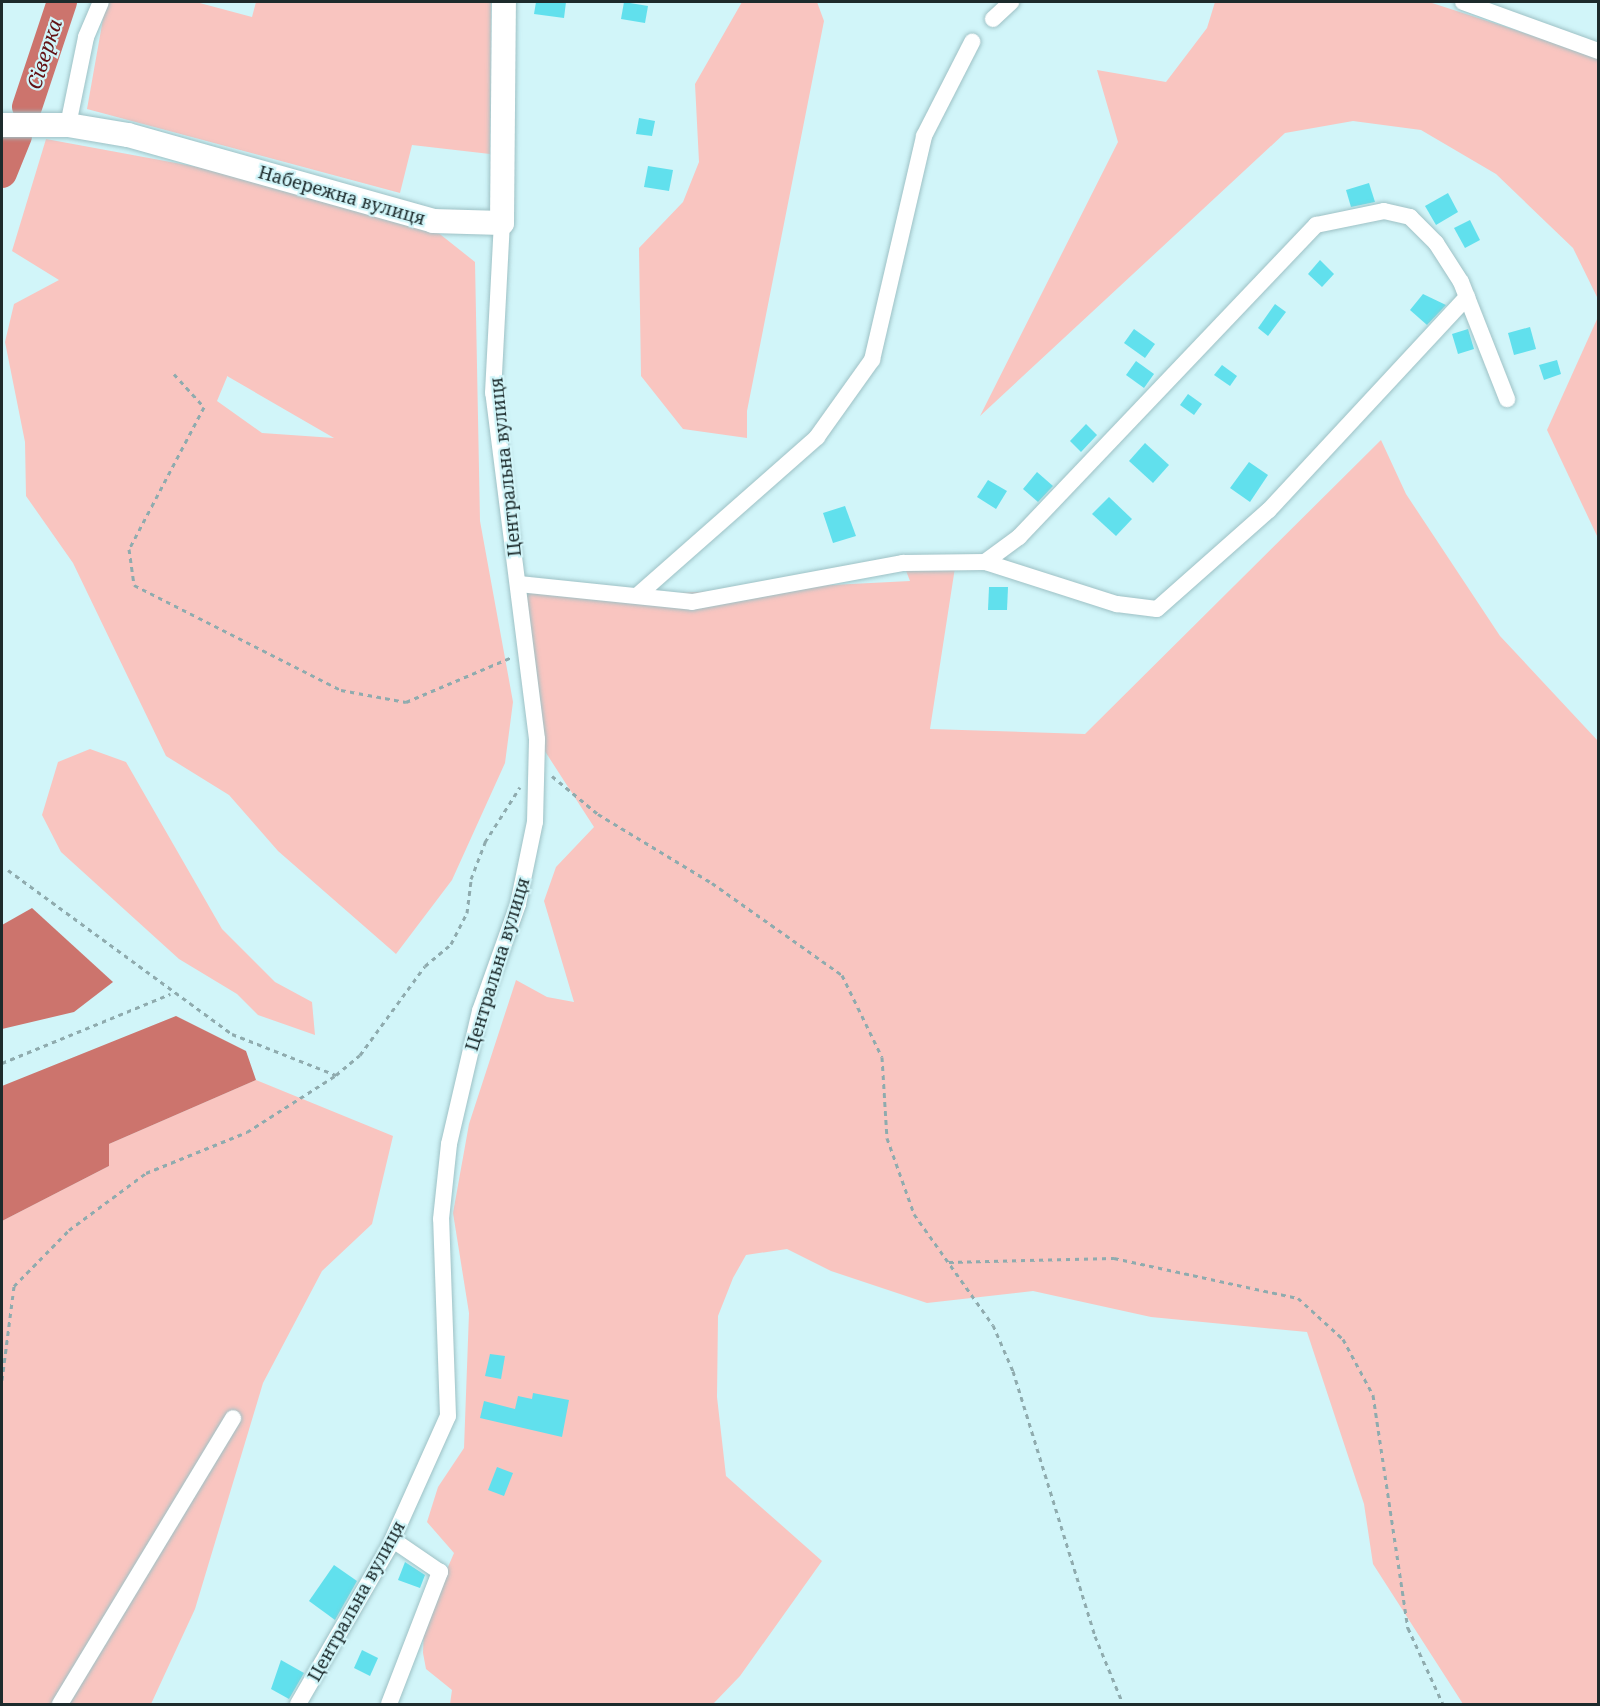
<!DOCTYPE html>
<html>
<head>
<meta charset="utf-8">
<style>
	body { margin:0 }
	#map { position:relative; width:1600px; height:1706px; overflow:hidden; background:#d1f5f9; font-family:"Noto Serif",serif }
	div>[style] { position:absolute }
	.green>* { inset:0; background:#f9c5c0 }
	.water>* { inset:0; background:#cc746d }
	.river>* { height:30px; margin:-15px; padding:0 15px; transform-origin:15px; border-radius:15px; background:#cc746d }
	.building>* { inset:0; background:#61e0ed }
	.path>* { height:3px; margin-top:-1.5px; transform-origin:0; background:repeating-linear-gradient(90deg,#8fabae 0 4.5px,transparent 0 9px) }
	.roads { filter:drop-shadow(0 0 2px #9ec1c5) drop-shadow(0 0 2px #9ec1c5) }
	.street>* { height:16px; margin:-8px; padding:0 8px; transform-origin:8px; border-radius:8px; background:#fff }
	.secondary>* { height:24px; margin:-12px; padding:0 12px; transform-origin:12px; border-radius:12px; background:#fff }
	span { translate:-50% -50%; white-space:nowrap; text-align:center; line-height:1.15; -webkit-text-stroke:4.5px #d1f5f9; paint-order:stroke }
	.street-label { font-size:18px; color:#1d2b2c }
	.water-label { font-size:20px; color:#631114; font-style:italic }
	.frame { position:absolute; inset:0; border:3px solid #1d2b2c; pointer-events:none }
</style>
</head>
<body>
<div id="map">
	<div class="green">
		<div style="clip-path:polygon(106px 2px,196px 2px,252px 17px,256px 2px,491px 2px,490px 154px,412px 145px,400px 193px,87px 109px)"></div>
		<div style="clip-path:polygon(742px 2px,817px 2px,824px 21px,747px 411px,747px 438px,683px 429px,641px 376px,639px 248px,683px 202px,699px 162px,695px 84px)"></div>
		<div style="clip-path:polygon(1215px 2px,1429px 2px,1598px 57px,1598px 299px,1573px 248px,1496px 174px,1421px 130px,1353px 121px,1285px 133px,980px 416px,1118px 142px,1097px 70px,1166px 82px,1207px 28px)"></div>
		<div style="clip-path:polygon(evenodd,46px 139px,257px 178px,436px 231px,475px 262px,480px 521px,513px 702px,505px 763px,452px 880px,396px 954px,278px 851px,229px 795px,166px 756px,73px 563px,26px 496px,25px 442px,5px 342px,14px 304px,59px 280px,12px 251px,46px 139px,227px 377px,227px 376px,334px 438px,262px 433px,217px 401px,227px 377px)"></div>
		<div style="clip-path:polygon(1598px 317px,1598px 538px,1547px 430px)"></div>
		<div style="clip-path:polygon(1381px 440px,1406px 494px,1500px 636px,1598px 741px,1598px 1704px,1463px 1704px,1373px 1564px,1364px 1504px,1307px 1332px,1151px 1317px,1033px 1291px,927px 1303px,831px 1271px,787px 1249px,746px 1255px,733px 1278px,718px 1316px,717px 1397px,726px 1476px,822px 1561px,740px 1676px,713px 1704px,450px 1704px,452px 1690px,426px 1669px,423px 1653px,424px 1623px,454px 1553px,427px 1522px,438px 1487px,464px 1448px,469px 1313px,453px 1213px,469px 1124px,516px 980px,547px 997px,574px 1002px,544px 901px,556px 867px,594px 827px,537px 739px,519px 584px,638px 595px,910px 581px,903px 563px,956px 561px,930px 729px,1085px 734px)"></div>
		<div style="clip-path:polygon(90px 749px,126px 762px,222px 929px,275px 982px,312px 1002px,315px 1035px,258px 1015px,237px 994px,179px 959px,61px 852px,42px 815px,58px 762px)"></div>
		<div style="clip-path:polygon(256px 1080px,393px 1136px,372px 1224px,322px 1271px,263px 1383px,195px 1609px,151px 1704px,2px 1704px,2px 1221px,109px 1166px,109px 1144px)"></div>
	</div>
	<div class="water">
		<div style="clip-path:polygon(32px 908px,113px 982px,74px 1012px,2px 1029px,2px 925px)"></div>
		<div style="clip-path:polygon(176px 1016px,246px 1051px,256px 1080px,109px 1144px,109px 1166px,2px 1221px,2px 1086px)"></div>
	</div>
	<div class="river">
		<div style="left:27px;top:107px;width:111px;rotate:-71.6deg"></div>
		<div style="left:2px;top:173px;width:40px;rotate:-68deg"></div>
	</div>
	<div class="building">
		<div style="clip-path:polygon(536px 2px,566px 2px,564px 18px,534px 14px)"></div>
		<div style="clip-path:polygon(624px 2px,648px 6px,645px 23px,621px 19px)"></div>
		<div style="clip-path:polygon(639px 118px,655px 121px,652px 136px,636px 134px)"></div>
		<div style="clip-path:polygon(648px 166px,673px 170px,669px 191px,644px 187px)"></div>
		<div style="clip-path:polygon(1369px 183px,1375px 202px,1351px 207px,1346px 190px)"></div>
		<div style="clip-path:polygon(1448px 193px,1458px 212px,1436px 225px,1425px 206px)"></div>
		<div style="clip-path:polygon(1470px 220px,1480px 240px,1465px 248px,1454px 228px)"></div>
		<div style="clip-path:polygon(1320px 260px,1334px 274px,1322px 287px,1308px 274px)"></div>
		<div style="clip-path:polygon(1423px 294px,1446px 305px,1427px 325px,1410px 310px)"></div>
		<div style="clip-path:polygon(1275px 304px,1286px 312px,1268px 336px,1258px 328px)"></div>
		<div style="clip-path:polygon(1530px 327px,1536px 349px,1514px 355px,1508px 333px)"></div>
		<div style="clip-path:polygon(1134px 329px,1155px 344px,1145px 358px,1124px 343px)"></div>
		<div style="clip-path:polygon(1468px 329px,1474px 349px,1458px 354px,1452px 334px)"></div>
		<div style="clip-path:polygon(1557px 360px,1561px 374px,1544px 380px,1539px 365px)"></div>
		<div style="clip-path:polygon(1136px 361px,1154px 374px,1144px 388px,1126px 375px)"></div>
		<div style="clip-path:polygon(1222px 365px,1237px 376px,1230px 386px,1214px 375px)"></div>
		<div style="clip-path:polygon(1188px 394px,1202px 404px,1194px 415px,1180px 405px)"></div>
		<div style="clip-path:polygon(1086px 424px,1097px 435px,1081px 452px,1070px 441px)"></div>
		<div style="clip-path:polygon(1145px 443px,1169px 465px,1153px 483px,1129px 461px)"></div>
		<div style="clip-path:polygon(1249px 462px,1268px 475px,1250px 502px,1230px 488px)"></div>
		<div style="clip-path:polygon(1037px 472px,1053px 486px,1038px 502px,1023px 489px)"></div>
		<div style="clip-path:polygon(988px 480px,1007px 491px,996px 509px,977px 497px)"></div>
		<div style="clip-path:polygon(1109px 497px,1132px 519px,1116px 536px,1092px 514px)"></div>
		<div style="clip-path:polygon(845px 506px,856px 536px,833px 543px,823px 513px)"></div>
		<div style="clip-path:polygon(989px 587px,1008px 587px,1007px 610px,988px 610px)"></div>
		<div style="clip-path:polygon(490px 1354px,505px 1356px,501px 1379px,485px 1376px)"></div>
		<div style="clip-path:polygon(533px 1393px,569px 1400px,562px 1437px,480px 1418px,484px 1401px,515px 1409px,518px 1396px,532px 1399px)"></div>
		<div style="clip-path:polygon(497px 1467px,513px 1473px,504px 1496px,488px 1490px)"></div>
		<div style="clip-path:polygon(405px 1562px,425px 1575px,420px 1588px,398px 1580px)"></div>
		<div style="clip-path:polygon(334px 1565px,357px 1581px,335px 1620px,309px 1601px)"></div>
		<div style="clip-path:polygon(362px 1650px,378px 1658px,370px 1676px,354px 1668px)"></div>
		<div style="clip-path:polygon(281px 1660px,304px 1673px,289px 1699px,271px 1689px)"></div>
	</div>
	<div class="path">
		<div style="left:174px;top:374px;width:45px;rotate:47.7deg"></div>
		<div style="left:204px;top:407px;width:161px;rotate:117.8deg"></div>
		<div style="left:129px;top:549px;width:36px;rotate:82deg"></div>
		<div style="left:134px;top:585px;width:232px;rotate:26.9deg"></div>
		<div style="left:341px;top:690px;width:66px;rotate:10.5deg"></div>
		<div style="left:406px;top:702px;width:115px;rotate:-23deg"></div>
		<div style="left:552px;top:776px;width:60px;rotate:39.6deg"></div>
		<div style="left:598px;top:814px;width:133px;rotate:31.2deg"></div>
		<div style="left:712px;top:883px;width:159px;rotate:35.3deg"></div>
		<div style="left:842px;top:975px;width:91px;rotate:64deg"></div>
		<div style="left:882px;top:1057px;width:81px;rotate:86.5deg"></div>
		<div style="left:887px;top:1138px;width:81px;rotate:70.4deg"></div>
		<div style="left:914px;top:1214px;width:136px;rotate:54.6deg"></div>
		<div style="left:993px;top:1325px;width:50px;rotate:66.5deg"></div>
		<div style="left:1013px;top:1371px;width:277px;rotate:72.8deg"></div>
		<div style="left:1095px;top:1636px;width:74px;rotate:67.6deg"></div>
		<div style="left:8px;top:870px;width:278px;rotate:36.2deg"></div>
		<div style="left:232px;top:1034px;width:112px;rotate:21.5deg"></div>
		<div style="left:336px;top:1075px;width:31px;rotate:-40deg"></div>
		<div style="left:360px;top:1055px;width:110px;rotate:-53.9deg"></div>
		<div style="left:425px;top:966px;width:34px;rotate:-40deg"></div>
		<div style="left:451px;top:944px;width:35px;rotate:-63deg"></div>
		<div style="left:467px;top:913px;width:34px;rotate:-83deg"></div>
		<div style="left:471px;top:879px;width:40px;rotate:-69deg"></div>
		<div style="left:485px;top:842px;width:65px;rotate:-57.5deg"></div>
		<div style="left:2px;top:1063px;width:182px;rotate:-22.3deg"></div>
		<div style="left:949px;top:1262px;width:165px;rotate:-1.4deg"></div>
		<div style="left:1114px;top:1258px;width:188px;rotate:12.3deg"></div>
		<div style="left:1298px;top:1298px;width:61px;rotate:42.3deg"></div>
		<div style="left:1343px;top:1339px;width:64px;rotate:61.8deg"></div>
		<div style="left:1373px;top:1395px;width:236px;rotate:81.5deg"></div>
		<div style="left:1408px;top:1628px;width:84px;rotate:65.3deg"></div>
		<div style="left:2px;top:1380px;width:95px;rotate:-82.7deg"></div>
		<div style="left:14px;top:1286px;width:78px;rotate:-45.5deg"></div>
		<div style="left:69px;top:1230px;width:96px;rotate:-36.5deg"></div>
		<div style="left:146px;top:1173px;width:109px;rotate:-22.1deg"></div>
		<div style="left:247px;top:1132px;width:106px;rotate:-32.6deg"></div>
	</div>
	<div class="roads">
		<div class="street">
			<div style="left:1463px;top:2px;width:144px;rotate:19.9deg"></div>
			<div style="left:993px;top:19px;width:25px;rotate:-43deg"></div>
			<div style="left:68px;top:125px;width:90px;rotate:-78.4deg"></div>
			<div style="left:86px;top:37px;width:38px;rotate:-67deg"></div>
			<div style="left:985px;top:562px;width:139px;rotate:17.7deg"></div>
			<div style="left:1117px;top:604px;width:40px;rotate:7.1deg"></div>
			<div style="left:1157px;top:609px;width:149px;rotate:-41.5deg"></div>
			<div style="left:1269px;top:510px;width:291px;rotate:-47.1deg"></div>
			<div style="left:519px;top:584px;width:174px;rotate:5.9deg"></div>
			<div style="left:692px;top:602px;width:215px;rotate:-10.5deg"></div>
			<div style="left:903px;top:563px;width:82px;rotate:-0.7deg"></div>
			<div style="left:985px;top:562px;width:42px;rotate:-36.3deg"></div>
			<div style="left:1019px;top:537px;width:431px;rotate:-46.4deg"></div>
			<div style="left:1316px;top:225px;width:69px;rotate:-11.6deg"></div>
			<div style="left:1384px;top:211px;width:27px;rotate:13deg"></div>
			<div style="left:1410px;top:217px;width:37px;rotate:45deg"></div>
			<div style="left:1436px;top:243px;width:46px;rotate:57.3deg"></div>
			<div style="left:1461px;top:282px;width:126px;rotate:68.5deg"></div>
			<div style="left:638px;top:595px;width:239px;rotate:-41.4deg"></div>
			<div style="left:817px;top:437px;width:95px;rotate:-54.5deg"></div>
			<div style="left:872px;top:360px;width:230px;rotate:-76.9deg"></div>
			<div style="left:924px;top:136px;width:106px;rotate:-62.9deg"></div>
			<div style="left:60px;top:1704px;width:334px;rotate:-58.8deg"></div>
			<div style="left:298px;top:1704px;width:184px;rotate:-59.9deg"></div>
			<div style="left:390px;top:1545px;width:141px;rotate:-65.8deg"></div>
			<div style="left:448px;top:1416px;width:197px;rotate:-92deg"></div>
			<div style="left:441px;top:1219px;width:75px;rotate:-83.9deg"></div>
			<div style="left:449px;top:1144px;width:137px;rotate:-76.9deg"></div>
			<div style="left:480px;top:1011px;width:114px;rotate:-70.4deg"></div>
			<div style="left:518px;top:904px;width:84px;rotate:-78.3deg"></div>
			<div style="left:535px;top:822px;width:83px;rotate:-88.6deg"></div>
			<div style="left:537px;top:739px;width:349px;rotate:-97.2deg"></div>
			<div style="left:493px;top:393px;width:170px;rotate:-87deg"></div>
			<div style="left:389px;top:1704px;width:142px;rotate:-68.9deg"></div>
			<div style="left:440px;top:1572px;width:57px;rotate:-145.8deg"></div>
		</div>
		<div class="secondary">
			<div style="left:2px;top:125px;width:66px"></div>
			<div style="left:68px;top:125px;width:61px;rotate:9.5deg"></div>
			<div style="left:128px;top:135px;width:317px;rotate:15.7deg"></div>
			<div style="left:433px;top:221px;width:69px;rotate:1.7deg"></div>
			<div style="left:502px;top:223px;width:221px;rotate:-89.5deg"></div>
		</div>
	</div>
	<div class="street-label">
		<span style="left:342px;top:195px;rotate:16deg">Набережна вулиця</span>
		<span style="left:505px;top:467px;rotate:-96deg">Центральна вулиця</span>
		<span style="left:497px;top:964px;rotate:-73deg">Центральна вулиця</span>
		<span style="left:356px;top:1601px;rotate:-61deg">Центральна вулиця</span>
	</div>
	<div class="water-label">
		<span style="left:44px;top:54px;rotate:-72deg">Сіверка</span>
	</div>
	<div class="frame"></div>
</div>
</body>
</html>
